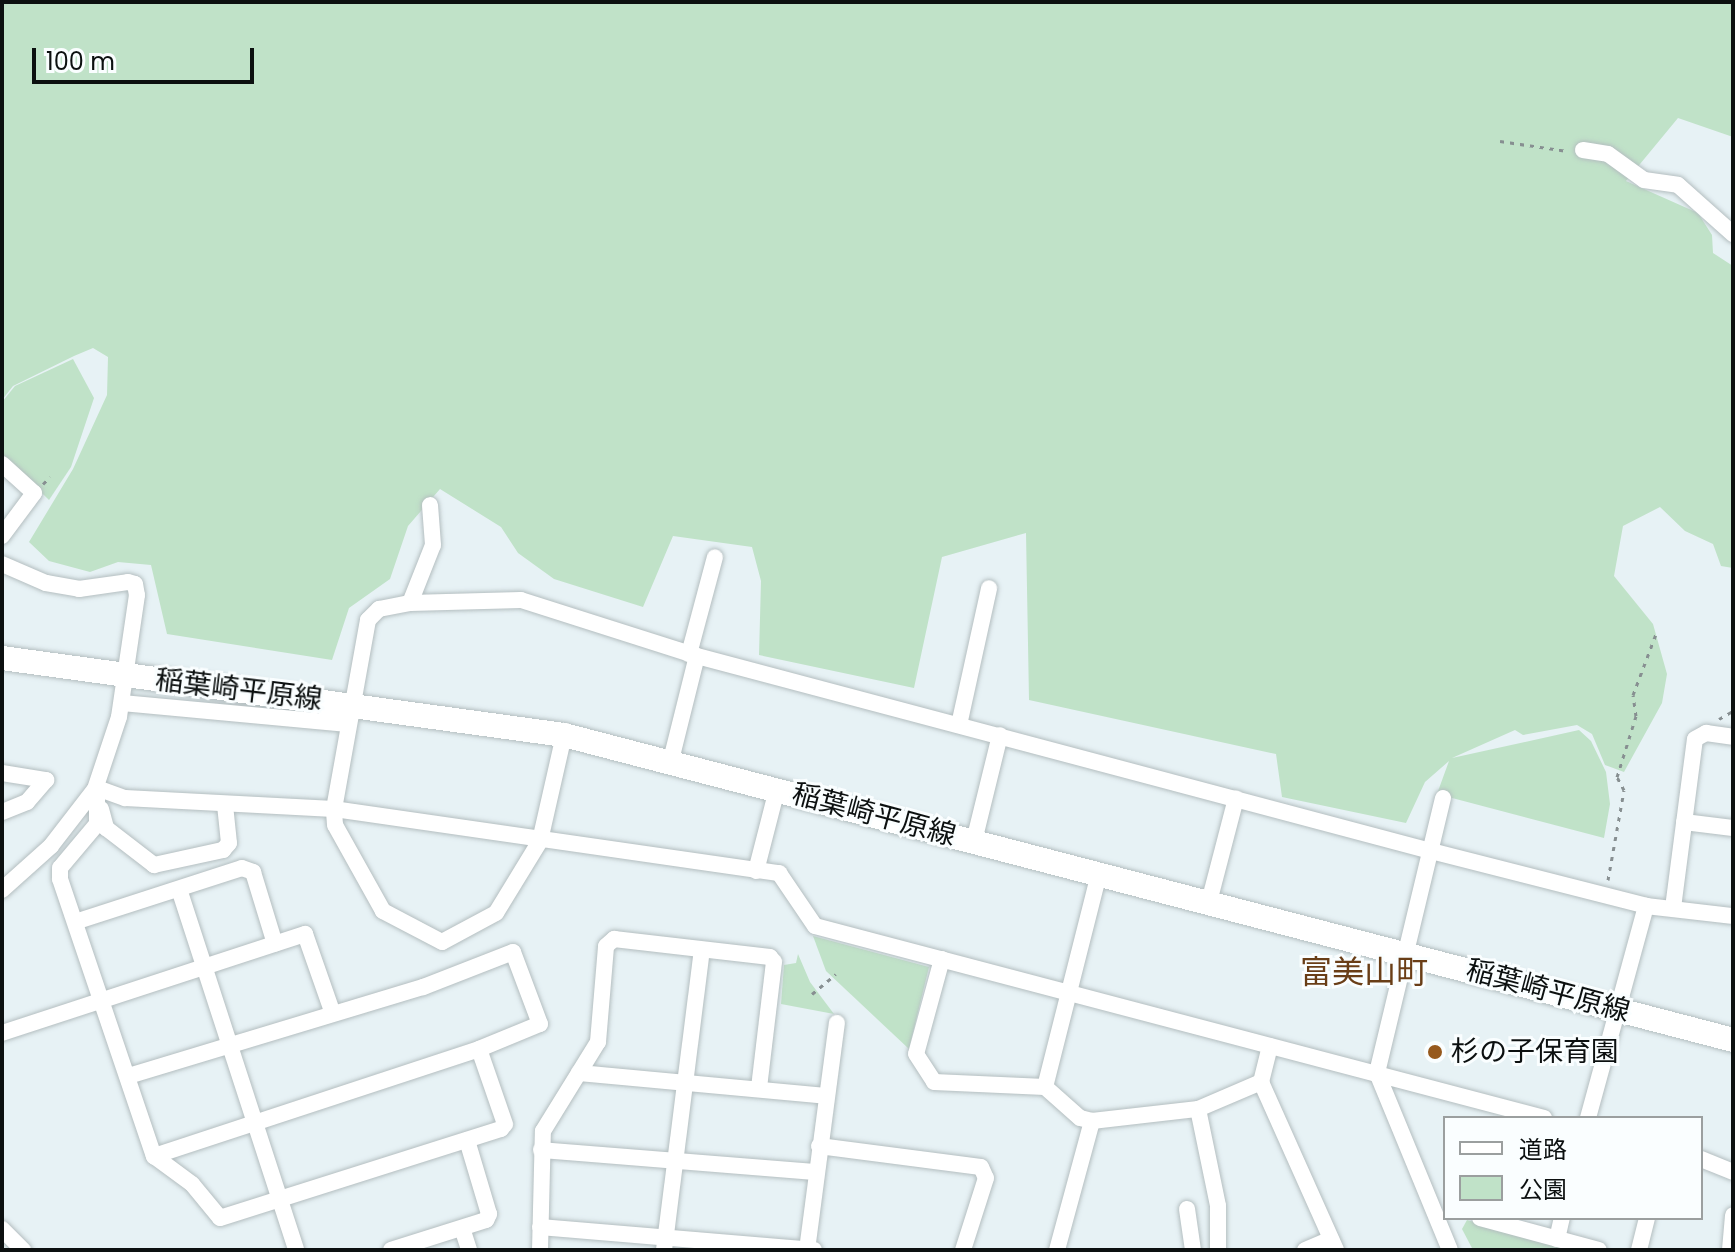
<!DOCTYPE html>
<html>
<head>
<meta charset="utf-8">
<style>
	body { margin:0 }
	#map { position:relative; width:1735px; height:1252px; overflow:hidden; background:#e7f2f5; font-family:Poppins,"Noto Sans JP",sans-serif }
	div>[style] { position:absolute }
	.green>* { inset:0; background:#c0e2c8 }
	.path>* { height:3px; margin-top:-1.5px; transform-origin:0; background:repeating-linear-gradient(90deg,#878f91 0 4px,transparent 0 10px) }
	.roads { filter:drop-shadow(0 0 2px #b4bec0) drop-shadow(0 0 2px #b4bec0) }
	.minor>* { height:16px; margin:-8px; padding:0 8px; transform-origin:8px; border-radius:8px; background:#fff }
	.primary>* { height:24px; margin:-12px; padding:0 12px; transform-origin:12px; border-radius:12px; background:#fff }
	.dots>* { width:22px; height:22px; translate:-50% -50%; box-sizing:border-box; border:4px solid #fafeff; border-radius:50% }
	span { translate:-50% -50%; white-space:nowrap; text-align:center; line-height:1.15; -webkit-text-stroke:6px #fafeff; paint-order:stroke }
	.street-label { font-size:28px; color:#0c1010 }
	.poi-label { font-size:28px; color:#0c1010 }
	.left { translate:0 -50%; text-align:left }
	.quarter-label { font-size:32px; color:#693e17 }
	.frame { position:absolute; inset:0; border:4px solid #0c1010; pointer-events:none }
	.legend { position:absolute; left:1443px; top:1116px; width:260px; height:104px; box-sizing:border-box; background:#fafeff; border:2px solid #9b9f9f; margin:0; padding:10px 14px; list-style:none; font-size:24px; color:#0c1010 }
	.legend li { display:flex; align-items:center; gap:16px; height:40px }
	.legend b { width:40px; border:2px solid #9b9f9f }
	.scale { position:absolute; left:32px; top:48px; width:222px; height:36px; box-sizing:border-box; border:4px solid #0c1010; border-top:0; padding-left:10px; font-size:24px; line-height:28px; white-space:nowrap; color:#0c1010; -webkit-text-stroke:6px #fafeff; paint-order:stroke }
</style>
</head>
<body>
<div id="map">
	<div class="green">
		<div style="clip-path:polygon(2px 2px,1733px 2px,1733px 137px,1678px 118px,1626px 181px,1698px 213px,1712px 235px,1713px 253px,1733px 266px,1733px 568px,1721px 566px,1713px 544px,1685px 531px,1660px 507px,1623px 526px,1614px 576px,1653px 624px,1667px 674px,1662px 703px,1624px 772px,1605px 765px,1592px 734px,1577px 725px,1523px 735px,1515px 730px,1452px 758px,1579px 730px,1591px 741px,1606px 772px,1610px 804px,1604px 838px,1437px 794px,1449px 761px,1425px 782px,1406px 823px,1282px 797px,1276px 754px,1029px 700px,1026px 533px,942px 557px,914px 688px,759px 655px,761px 581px,752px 547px,673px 536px,643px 607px,554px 579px,518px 553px,501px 527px,440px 489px,408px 526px,390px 579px,349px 608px,332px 660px,167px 634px,151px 565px,118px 562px,90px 572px,49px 561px,29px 542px,73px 469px,107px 395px,108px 357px,93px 348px,74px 356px,13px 386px,2px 400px)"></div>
		<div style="clip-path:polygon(73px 359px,94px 398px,71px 467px,49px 500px,2px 454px,2px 402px,15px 386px)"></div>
		<div style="clip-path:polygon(813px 936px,929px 967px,909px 1049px,826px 971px)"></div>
		<div style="clip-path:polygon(798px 954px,810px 982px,834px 1014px,781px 1004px,784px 965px,796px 963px)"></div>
		<div style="clip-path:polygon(1467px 1220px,1575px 1250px,1473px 1250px,1462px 1229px)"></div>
	</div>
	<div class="path">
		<div style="left:1500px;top:141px;width:68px;rotate:8.5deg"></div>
		<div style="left:43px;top:484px;width:10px;rotate:-45deg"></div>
		<div style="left:1719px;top:719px;width:16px;rotate:-30deg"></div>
		<div style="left:1608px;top:880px;width:91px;rotate:-79.9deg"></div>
		<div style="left:1624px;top:790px;width:15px;rotate:-118deg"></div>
		<div style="left:1617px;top:777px;width:64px;rotate:-72.7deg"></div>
		<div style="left:1636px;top:716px;width:21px;rotate:-98deg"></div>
		<div style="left:1633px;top:695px;width:68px;rotate:-69.4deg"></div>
		<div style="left:812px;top:994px;width:31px;rotate:-40deg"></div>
	</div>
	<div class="roads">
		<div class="minor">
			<div style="left:1583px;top:150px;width:25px;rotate:9deg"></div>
			<div style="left:1608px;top:154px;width:44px;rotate:35.8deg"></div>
			<div style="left:1644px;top:180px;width:34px;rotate:8deg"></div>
			<div style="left:1678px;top:185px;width:74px;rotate:41.7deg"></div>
			<div style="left:2px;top:464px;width:43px;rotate:42.2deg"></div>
			<div style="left:34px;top:493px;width:54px;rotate:126.7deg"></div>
			<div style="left:2px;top:564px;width:48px;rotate:23.4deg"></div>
			<div style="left:46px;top:583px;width:34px;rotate:10deg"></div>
			<div style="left:79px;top:589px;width:49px;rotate:-8.1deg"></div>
			<div style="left:128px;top:582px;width:7px;rotate:16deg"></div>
			<div style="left:135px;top:584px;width:11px;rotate:80deg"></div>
			<div style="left:137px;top:595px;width:123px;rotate:98.4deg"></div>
			<div style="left:119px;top:717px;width:76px;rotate:108.4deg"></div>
			<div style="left:95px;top:789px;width:72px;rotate:127.7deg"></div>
			<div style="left:51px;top:846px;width:66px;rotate:138.1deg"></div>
			<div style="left:410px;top:603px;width:62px;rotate:-68.4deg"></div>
			<div style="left:433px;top:545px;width:40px;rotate:-94.3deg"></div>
			<div style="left:689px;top:654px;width:100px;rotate:-75deg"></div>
			<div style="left:122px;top:703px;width:227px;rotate:5.3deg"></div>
			<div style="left:959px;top:725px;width:140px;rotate:-77.6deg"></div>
			<div style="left:564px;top:735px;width:109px;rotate:102.8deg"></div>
			<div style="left:540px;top:841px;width:84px;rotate:121.4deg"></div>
			<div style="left:496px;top:913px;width:61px;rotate:151.8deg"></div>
			<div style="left:442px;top:942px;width:67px;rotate:-152.3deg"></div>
			<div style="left:383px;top:911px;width:98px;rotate:-119.2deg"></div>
			<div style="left:335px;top:825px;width:16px;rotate:-94deg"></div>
			<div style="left:334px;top:809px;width:192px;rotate:-79.8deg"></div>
			<div style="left:368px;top:620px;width:16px;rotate:-45deg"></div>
			<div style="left:379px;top:609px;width:32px;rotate:-11deg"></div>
			<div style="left:410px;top:603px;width:111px;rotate:-1.5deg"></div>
			<div style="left:521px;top:600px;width:185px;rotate:17.7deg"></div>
			<div style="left:697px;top:656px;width:759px;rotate:14.88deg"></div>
			<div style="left:1431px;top:851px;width:222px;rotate:14.3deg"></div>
			<div style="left:1646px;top:906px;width:88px;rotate:6.6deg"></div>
			<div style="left:671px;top:760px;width:107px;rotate:-76deg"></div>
			<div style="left:2px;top:773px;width:45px;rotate:9deg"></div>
			<div style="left:46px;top:780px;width:29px;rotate:131deg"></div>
			<div style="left:27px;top:802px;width:27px;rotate:158deg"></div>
			<div style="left:97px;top:788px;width:30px;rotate:20deg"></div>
			<div style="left:125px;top:798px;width:209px;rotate:3deg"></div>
			<div style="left:334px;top:809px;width:450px;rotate:8.2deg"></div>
			<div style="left:779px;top:873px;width:64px;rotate:55.8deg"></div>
			<div style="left:815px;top:926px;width:754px;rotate:14.76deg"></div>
			<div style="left:97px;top:788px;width:36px;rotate:90deg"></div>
			<div style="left:97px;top:824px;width:57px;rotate:130.1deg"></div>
			<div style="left:60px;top:868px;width:11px;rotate:90deg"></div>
			<div style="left:60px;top:879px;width:293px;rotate:71.3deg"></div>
			<div style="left:154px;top:1156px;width:342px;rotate:-18.2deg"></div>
			<div style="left:479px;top:1049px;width:66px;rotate:-22.3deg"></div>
			<div style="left:540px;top:1024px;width:77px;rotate:-110.6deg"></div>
			<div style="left:513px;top:952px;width:97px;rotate:158.7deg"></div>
			<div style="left:423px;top:987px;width:307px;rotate:163.2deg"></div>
			<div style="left:1443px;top:798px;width:283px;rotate:103.5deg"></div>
			<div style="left:1377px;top:1073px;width:191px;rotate:67.6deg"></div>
			<div style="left:101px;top:809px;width:20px;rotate:75deg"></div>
			<div style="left:106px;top:828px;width:61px;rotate:37.6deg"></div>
			<div style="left:154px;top:865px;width:71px;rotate:-12.3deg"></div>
			<div style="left:223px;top:850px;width:9px;rotate:-49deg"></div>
			<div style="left:229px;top:843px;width:39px;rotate:-96deg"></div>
			<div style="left:1684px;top:822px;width:49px;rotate:7deg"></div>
			<div style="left:974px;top:841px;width:109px;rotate:-76.2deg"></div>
			<div style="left:756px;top:871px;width:85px;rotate:-75.6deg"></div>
			<div style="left:179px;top:889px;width:379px;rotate:72deg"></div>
			<div style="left:1209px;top:902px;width:107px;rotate:-75.4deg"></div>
			<div style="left:1673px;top:908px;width:170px;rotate:-82.6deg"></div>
			<div style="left:1695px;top:739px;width:13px;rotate:-29deg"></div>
			<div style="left:1706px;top:733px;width:27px;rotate:8deg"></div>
			<div style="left:78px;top:921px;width:172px;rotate:-17.9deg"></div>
			<div style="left:242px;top:868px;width:12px;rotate:20deg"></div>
			<div style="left:253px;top:872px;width:75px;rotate:73deg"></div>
			<div style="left:942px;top:959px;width:98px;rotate:105.3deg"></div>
			<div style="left:916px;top:1054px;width:33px;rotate:57deg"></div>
			<div style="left:934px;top:1082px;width:111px;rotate:2.6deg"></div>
			<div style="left:2px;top:1033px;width:319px;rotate:-18.1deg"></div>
			<div style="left:305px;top:934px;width:82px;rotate:70.7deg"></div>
			<div style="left:1270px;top:1046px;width:37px;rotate:104deg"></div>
			<div style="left:1261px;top:1082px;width:184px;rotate:65.9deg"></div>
			<div style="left:579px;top:1073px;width:248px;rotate:5.3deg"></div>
			<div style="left:1198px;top:1109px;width:99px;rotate:78.3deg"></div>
			<div style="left:1218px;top:1206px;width:44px;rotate:90deg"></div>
			<div style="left:1588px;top:1118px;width:220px;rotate:-74.7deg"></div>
			<div style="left:1092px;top:1121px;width:12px;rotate:-166deg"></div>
			<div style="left:1080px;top:1118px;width:47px;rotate:-138.5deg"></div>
			<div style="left:1045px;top:1087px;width:220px;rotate:-75.8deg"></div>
			<div style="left:819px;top:1146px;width:163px;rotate:7.4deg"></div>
			<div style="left:981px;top:1167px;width:12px;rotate:66deg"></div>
			<div style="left:986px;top:1178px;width:76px;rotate:107.7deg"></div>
			<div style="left:541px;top:1150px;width:276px;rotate:4.6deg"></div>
			<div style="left:154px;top:1156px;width:47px;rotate:36.4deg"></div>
			<div style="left:192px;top:1184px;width:44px;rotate:50.5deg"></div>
			<div style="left:220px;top:1218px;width:295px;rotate:-17.6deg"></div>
			<div style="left:501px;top:1129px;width:6px;rotate:-51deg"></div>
			<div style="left:505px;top:1124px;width:79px;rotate:-109.1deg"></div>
			<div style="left:1701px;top:1159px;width:35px;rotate:22deg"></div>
			<div style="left:1187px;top:1209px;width:41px;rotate:81.7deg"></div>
			<div style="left:1480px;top:1218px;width:123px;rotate:15.1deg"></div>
			<div style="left:540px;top:1227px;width:275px;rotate:4.8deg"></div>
			<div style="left:462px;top:1228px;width:23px;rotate:72deg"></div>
			<div style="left:2px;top:1229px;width:30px;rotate:45deg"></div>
			<div style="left:1557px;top:1239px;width:22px;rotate:-77deg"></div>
			<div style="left:391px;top:1250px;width:100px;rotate:-17.5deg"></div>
			<div style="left:486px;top:1220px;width:7px;rotate:-63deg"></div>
			<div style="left:489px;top:1214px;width:77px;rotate:-106.6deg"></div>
			<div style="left:540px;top:1250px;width:119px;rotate:-88.6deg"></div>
			<div style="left:543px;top:1131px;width:105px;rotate:-58.3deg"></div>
			<div style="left:598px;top:1042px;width:96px;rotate:-85.2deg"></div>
			<div style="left:606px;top:946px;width:11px;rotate:-41deg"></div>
			<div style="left:614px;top:939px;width:157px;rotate:6.6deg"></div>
			<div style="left:770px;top:957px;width:6px;rotate:51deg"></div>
			<div style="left:774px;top:962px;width:126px;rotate:96.8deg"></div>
			<div style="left:664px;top:1250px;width:301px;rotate:-82.8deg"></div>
			<div style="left:807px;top:1250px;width:229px;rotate:-82.5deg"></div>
			<div style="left:1057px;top:1250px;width:134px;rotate:-74.8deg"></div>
			<div style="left:1092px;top:1121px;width:107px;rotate:-6.5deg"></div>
			<div style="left:1198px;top:1109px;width:69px;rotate:-23.2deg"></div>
			<div style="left:1305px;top:1250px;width:28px;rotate:-23deg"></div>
			<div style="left:1639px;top:1250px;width:33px;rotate:-76deg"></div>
			<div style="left:1730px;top:1250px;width:35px;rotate:-85deg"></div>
		</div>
		<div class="primary">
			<div style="left:2px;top:658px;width:567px;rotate:7.8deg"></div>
			<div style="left:564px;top:735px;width:1208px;rotate:14.62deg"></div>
		</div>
	</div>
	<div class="dots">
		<div style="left:1435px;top:1052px;background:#96591d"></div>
	</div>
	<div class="street-label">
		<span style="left:239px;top:690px;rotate:7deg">稲葉崎平原線</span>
		<span style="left:874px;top:815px;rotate:15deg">稲葉崎平原線</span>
		<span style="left:1548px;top:991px;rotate:15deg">稲葉崎平原線</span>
	</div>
	<div class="poi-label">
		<span class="left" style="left:1451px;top:1052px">杉の子保育園</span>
	</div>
	<div class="quarter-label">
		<span style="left:1364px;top:972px">富美山町</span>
	</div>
	<div class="frame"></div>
	<ul class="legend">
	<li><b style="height:10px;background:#fff"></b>道路</li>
	<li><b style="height:22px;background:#c0e2c8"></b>公園</li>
	</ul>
	<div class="scale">100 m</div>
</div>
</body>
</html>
